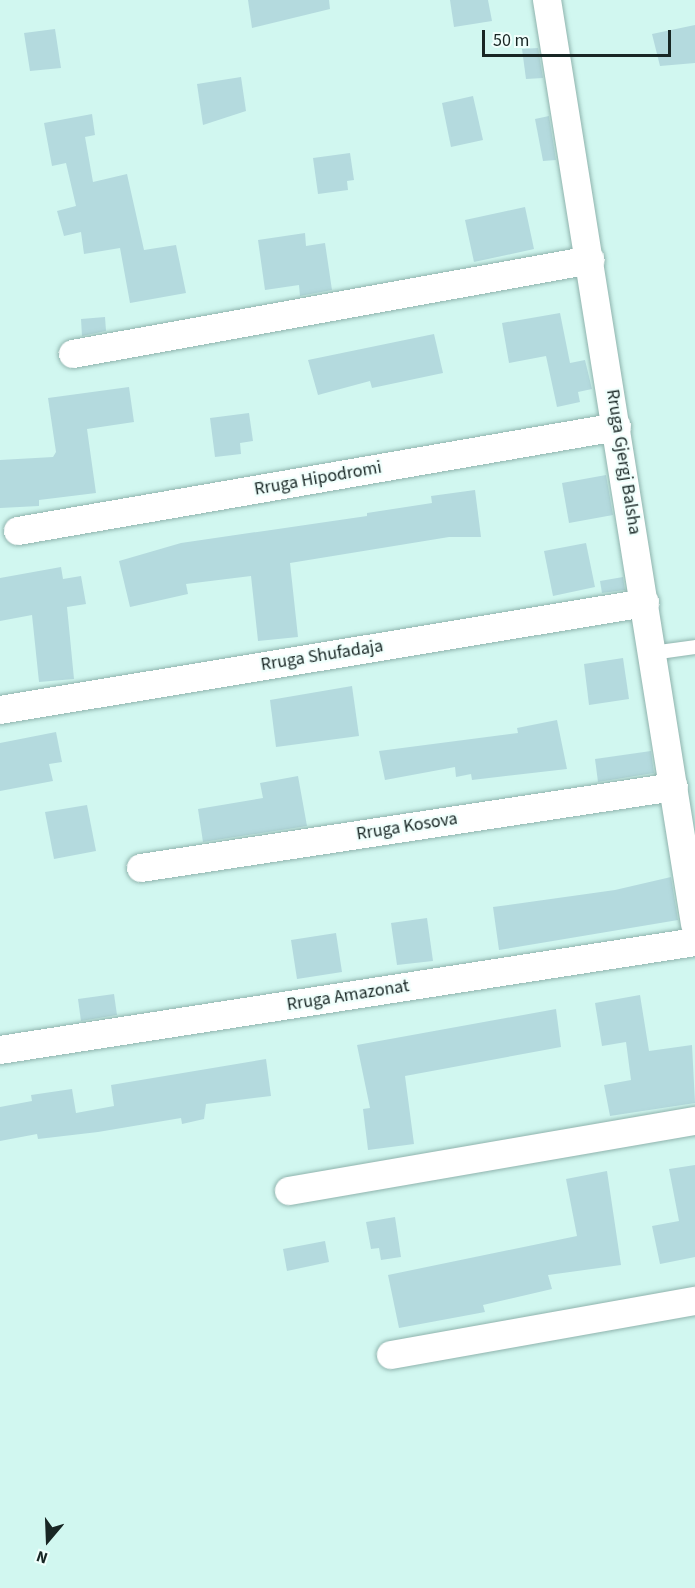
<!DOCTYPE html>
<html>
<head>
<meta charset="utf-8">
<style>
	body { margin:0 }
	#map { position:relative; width:695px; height:1588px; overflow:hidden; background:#d1f7f0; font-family:"Source Sans 3",sans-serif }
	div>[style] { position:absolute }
	.building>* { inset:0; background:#b4dade }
	.roads { filter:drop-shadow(0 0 2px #8fb3ad) drop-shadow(0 0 2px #8fb3ad) }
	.lane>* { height:14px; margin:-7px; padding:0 7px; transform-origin:7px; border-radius:7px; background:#fff }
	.street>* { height:28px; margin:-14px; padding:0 14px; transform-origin:14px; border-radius:14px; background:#fff }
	span { translate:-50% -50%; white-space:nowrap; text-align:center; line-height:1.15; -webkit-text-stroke:4.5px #f0fffc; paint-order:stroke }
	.street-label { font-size:18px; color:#182624 }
	.north { position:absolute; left:18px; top:1510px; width:60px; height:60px; -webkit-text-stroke:4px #f0fffc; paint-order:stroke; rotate:199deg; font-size:16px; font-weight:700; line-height:24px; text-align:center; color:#182624 }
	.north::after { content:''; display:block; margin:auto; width:21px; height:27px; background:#182624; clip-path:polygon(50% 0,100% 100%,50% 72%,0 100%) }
	.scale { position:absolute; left:482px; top:30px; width:189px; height:27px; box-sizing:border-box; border:3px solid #182624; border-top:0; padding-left:8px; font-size:18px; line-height:21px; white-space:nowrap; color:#182624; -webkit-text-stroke:4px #f0fffc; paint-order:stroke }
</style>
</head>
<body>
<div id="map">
	<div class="building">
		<div style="clip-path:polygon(248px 0,329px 0,330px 9px,252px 28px)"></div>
		<div style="clip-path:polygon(450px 0,488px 0,492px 21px,454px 27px)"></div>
		<div style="clip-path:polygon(695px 25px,695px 63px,660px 66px,652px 34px)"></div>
		<div style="clip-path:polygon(55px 29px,61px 68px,30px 71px,24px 33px)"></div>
		<div style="clip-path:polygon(538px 48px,543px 78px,526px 79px,522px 49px)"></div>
		<div style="clip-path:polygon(241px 77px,246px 111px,203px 125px,197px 84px)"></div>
		<div style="clip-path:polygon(473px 96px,483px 140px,451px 147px,442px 103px)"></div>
		<div style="clip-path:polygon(92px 114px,95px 135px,85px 137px,93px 182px,127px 174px,144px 250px,176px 245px,186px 293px,130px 303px,120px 248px,84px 254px,81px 232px,64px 236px,57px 211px,76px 206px,66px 163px,52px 166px,44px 123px)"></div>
		<div style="clip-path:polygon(549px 116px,556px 160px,543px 161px,535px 119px)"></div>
		<div style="clip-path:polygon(350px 153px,354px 180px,347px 181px,348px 190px,318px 194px,313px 158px)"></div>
		<div style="clip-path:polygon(525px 207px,534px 249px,474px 262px,465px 220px)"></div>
		<div style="clip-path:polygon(305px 233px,306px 246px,325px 243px,332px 290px,300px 296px,299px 285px,265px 290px,258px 240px)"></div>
		<div style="clip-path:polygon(560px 313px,570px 363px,585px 360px,592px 389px,578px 392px,580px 402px,557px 407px,546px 356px,509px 363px,502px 323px)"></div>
		<div style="clip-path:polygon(105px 317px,106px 331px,82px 336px,81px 319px)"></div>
		<div style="clip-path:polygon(434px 334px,443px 373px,372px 388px,370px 381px,318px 395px,308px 360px)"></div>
		<div style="clip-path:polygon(129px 387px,134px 422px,87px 429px,96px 493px,39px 500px,39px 506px,0 508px,0 460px,53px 457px,56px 452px,48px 398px)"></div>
		<div style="clip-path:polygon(249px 413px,253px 441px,240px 443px,241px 454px,215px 457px,210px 418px)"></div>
		<div style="clip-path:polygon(606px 475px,613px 515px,569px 523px,562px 483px)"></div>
		<div style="clip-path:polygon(475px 490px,481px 537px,449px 537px,290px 563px,298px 637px,258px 641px,251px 576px,186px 584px,188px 594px,130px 607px,119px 561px,181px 543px,367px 516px,367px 513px,432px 503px,431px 496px)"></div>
		<div style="clip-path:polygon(586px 543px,595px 587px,553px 596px,544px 551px)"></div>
		<div style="clip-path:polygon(61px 567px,63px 579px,81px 576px,86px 604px,67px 607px,74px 679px,39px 682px,32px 615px,0 621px,0 578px)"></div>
		<div style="clip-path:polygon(623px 577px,625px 590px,602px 593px,600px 581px)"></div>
		<div style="clip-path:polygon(623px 658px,629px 699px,589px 705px,584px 664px)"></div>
		<div style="clip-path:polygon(352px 686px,359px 736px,276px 747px,270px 700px)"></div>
		<div style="clip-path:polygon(557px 720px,567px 769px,472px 780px,471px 774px,456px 777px,455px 767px,385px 780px,379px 751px,518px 733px,517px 728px)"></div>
		<div style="clip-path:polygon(56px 732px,62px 762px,49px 764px,53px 781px,0 791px,0 743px)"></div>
		<div style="clip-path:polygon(651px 751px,654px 773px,598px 782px,595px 759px)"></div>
		<div style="clip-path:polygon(298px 776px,307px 826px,203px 842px,198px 809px,263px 798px,260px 783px)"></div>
		<div style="clip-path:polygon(87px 805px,96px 851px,54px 859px,45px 812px)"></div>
		<div style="clip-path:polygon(671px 877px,678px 920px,499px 950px,493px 907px,615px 890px)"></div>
		<div style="clip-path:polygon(427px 918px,433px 961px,397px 965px,391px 923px)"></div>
		<div style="clip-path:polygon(336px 933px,342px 972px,297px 979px,291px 940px)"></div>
		<div style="clip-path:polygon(114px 994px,117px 1015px,81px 1021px,78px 999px)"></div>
		<div style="clip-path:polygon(640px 995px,649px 1051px,692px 1045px,695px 1103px,610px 1116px,604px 1085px,631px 1080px,626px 1042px,602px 1046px,595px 1003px)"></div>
		<div style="clip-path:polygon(556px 1009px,561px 1047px,405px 1076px,414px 1144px,368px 1150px,363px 1109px,370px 1108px,357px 1045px)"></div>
		<div style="clip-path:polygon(266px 1059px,271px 1096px,206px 1104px,204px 1119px,182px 1124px,181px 1118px,98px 1132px,38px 1139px,37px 1134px,0 1141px,0 1107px,32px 1101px,31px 1095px,72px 1089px,76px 1113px,114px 1106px,111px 1085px)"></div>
		<div style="clip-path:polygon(695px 1165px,695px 1257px,660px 1264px,652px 1226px,679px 1221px,669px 1169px)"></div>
		<div style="clip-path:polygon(607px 1171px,621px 1265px,548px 1275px,552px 1289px,483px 1305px,485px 1312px,399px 1328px,388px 1275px,577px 1236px,566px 1179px)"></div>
		<div style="clip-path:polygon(395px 1217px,401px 1257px,381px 1260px,379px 1248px,371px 1249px,366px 1222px)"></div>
		<div style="clip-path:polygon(325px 1241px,329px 1262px,287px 1271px,283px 1249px)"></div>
	</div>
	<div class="roads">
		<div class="lane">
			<div style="left:652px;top:653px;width:43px;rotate:-7.9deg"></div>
		</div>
		<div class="street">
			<div style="left:547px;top:0;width:936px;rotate:80.9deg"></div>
			<div style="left:73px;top:354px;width:526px;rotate:-10.29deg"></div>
			<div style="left:18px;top:531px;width:608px;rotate:-9.85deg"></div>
			<div style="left:0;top:710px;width:654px;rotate:-9.42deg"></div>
			<div style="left:141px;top:868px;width:539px;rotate:-8.64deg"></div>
			<div style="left:0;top:1050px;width:703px;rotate:-8.83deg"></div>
			<div style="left:289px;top:1191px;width:412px;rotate:-9.8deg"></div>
			<div style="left:391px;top:1355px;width:309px;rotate:-10.1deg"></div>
		</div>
	</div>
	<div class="street-label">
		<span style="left:623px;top:462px;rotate:81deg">Rruga Gjergj Balsha</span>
		<span style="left:318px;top:479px;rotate:-10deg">Rruga Hipodromi</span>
		<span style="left:322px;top:656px;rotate:-9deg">Rruga Shufadaja</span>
		<span style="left:407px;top:827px;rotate:-9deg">Rruga Kosova</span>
		<span style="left:348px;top:996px;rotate:-9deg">Rruga Amazonat</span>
	</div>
	<div class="north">N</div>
	<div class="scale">50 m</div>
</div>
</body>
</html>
